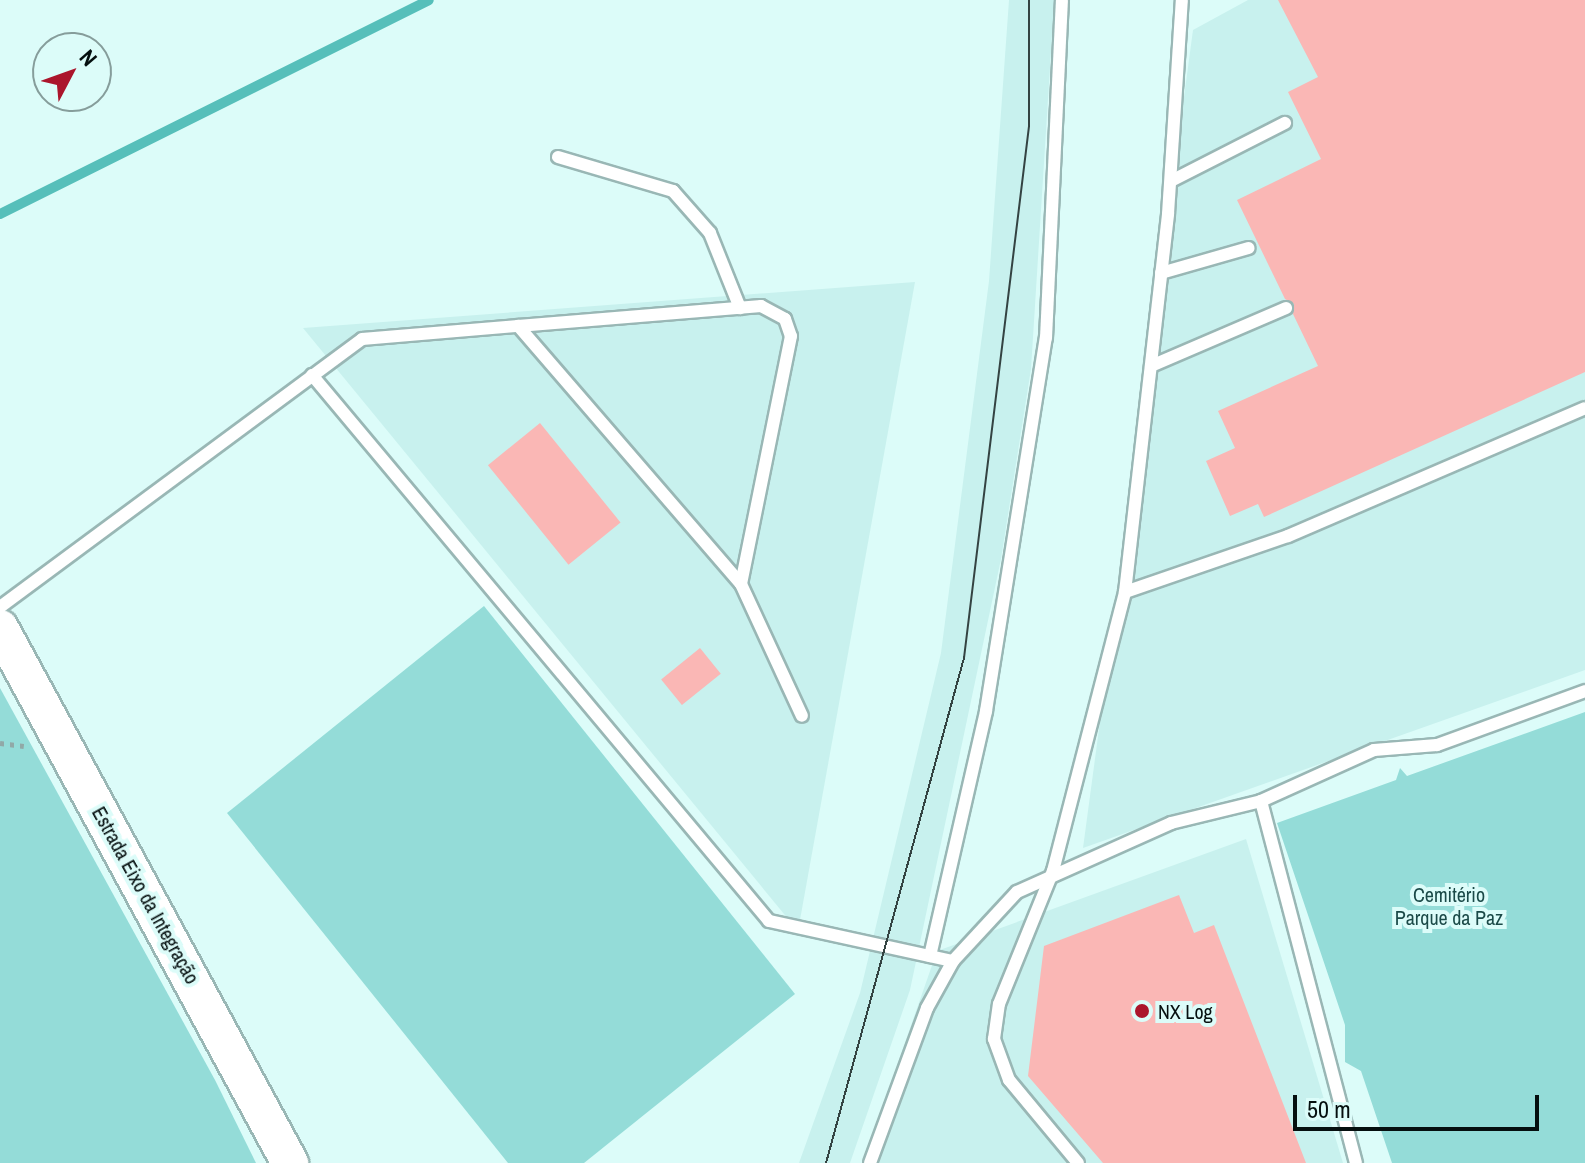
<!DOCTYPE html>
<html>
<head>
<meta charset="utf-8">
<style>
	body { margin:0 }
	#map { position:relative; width:1585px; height:1163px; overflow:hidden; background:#dcfcf9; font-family:"Archivo Narrow",sans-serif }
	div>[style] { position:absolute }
	.built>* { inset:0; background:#c8f1ee }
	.green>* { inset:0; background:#94dcd8 }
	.stream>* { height:10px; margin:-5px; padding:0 5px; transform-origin:5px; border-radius:5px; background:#56bfba }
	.building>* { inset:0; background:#fab7b5; transform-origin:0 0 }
	.path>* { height:5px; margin-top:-2.5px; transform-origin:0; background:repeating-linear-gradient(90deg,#91a9a7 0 4px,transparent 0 10px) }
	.roads { filter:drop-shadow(2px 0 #99b7b5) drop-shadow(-2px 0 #99b7b5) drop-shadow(0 2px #99b7b5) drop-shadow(0 -2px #99b7b5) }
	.lane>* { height:12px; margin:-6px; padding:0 6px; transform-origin:6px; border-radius:6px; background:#fff }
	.secondary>* { height:36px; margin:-18px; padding:0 18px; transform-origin:18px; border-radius:18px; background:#fff }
	.tram>* { height:2px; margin:-1px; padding:0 1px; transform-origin:1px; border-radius:1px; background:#344342 }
	.dots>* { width:22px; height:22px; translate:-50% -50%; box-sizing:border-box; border:4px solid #dcfcf9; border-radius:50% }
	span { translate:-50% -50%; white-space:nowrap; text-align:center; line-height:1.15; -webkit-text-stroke:8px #dcfcf9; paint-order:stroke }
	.park-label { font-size:20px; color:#1b4a48 }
	.street-label { font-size:20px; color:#050f0f }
	.poi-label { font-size:20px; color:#050f0f }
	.left { translate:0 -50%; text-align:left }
	.north { position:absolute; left:32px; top:32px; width:80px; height:80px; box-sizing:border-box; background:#dcfcf9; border:2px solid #869d9b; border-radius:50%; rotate:49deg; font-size:22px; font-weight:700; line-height:32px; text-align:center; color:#050f0f }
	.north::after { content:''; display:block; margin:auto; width:28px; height:36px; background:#ab152c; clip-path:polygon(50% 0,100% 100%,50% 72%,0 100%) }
	.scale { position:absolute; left:1293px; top:1095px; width:246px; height:36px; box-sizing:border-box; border:4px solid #050f0f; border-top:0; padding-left:10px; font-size:24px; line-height:28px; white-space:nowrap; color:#050f0f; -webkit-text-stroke:6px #dcfcf9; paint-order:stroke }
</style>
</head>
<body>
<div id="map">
	<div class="built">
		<div style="clip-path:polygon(1009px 0,1054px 0,1053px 20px,1031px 369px,1001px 559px,910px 990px,850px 1163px,799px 1163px,860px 993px,941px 653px,989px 281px)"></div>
		<div style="clip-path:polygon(1248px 0,1585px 0,1585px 670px,1083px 848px,1193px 30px)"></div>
		<div style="clip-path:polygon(915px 282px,798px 931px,303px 328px)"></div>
		<div style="clip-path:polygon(1246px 839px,1343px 1163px,863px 1163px,937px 951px)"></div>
	</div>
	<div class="green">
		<div style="clip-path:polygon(484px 606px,795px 994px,584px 1163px,508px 1163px,227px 813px)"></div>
		<div style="clip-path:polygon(0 688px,215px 1080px,256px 1163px,0 1163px)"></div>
		<div style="clip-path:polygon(1585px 712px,1585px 1163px,1392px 1163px,1361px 1071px,1345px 1062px,1345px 1025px,1277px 823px,1396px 780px,1400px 768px,1407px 776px)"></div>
	</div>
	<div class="stream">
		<div style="left:0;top:214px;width:479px;rotate:-26.5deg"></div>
	</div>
	<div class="building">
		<div style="clip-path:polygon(1278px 0,1585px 0,1585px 372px,1264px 517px,1258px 504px,1230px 516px,1206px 461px,1235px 448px,1218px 411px,1318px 366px,1293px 314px,1294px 304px,1285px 299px,1237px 200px,1321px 159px,1288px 92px,1318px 77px)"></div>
		<div style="left:540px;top:423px;width:128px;height:67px;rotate:51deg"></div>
		<div style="left:700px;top:648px;width:33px;height:50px;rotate:51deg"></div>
		<div style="clip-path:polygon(1179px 895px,1194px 933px,1214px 925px,1306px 1163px,1103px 1163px,1028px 1076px,1044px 946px)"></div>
	</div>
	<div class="path">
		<div style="left:0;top:743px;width:24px;rotate:7deg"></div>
	</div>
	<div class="roads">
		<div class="lane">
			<div style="left:558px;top:157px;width:120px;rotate:16.5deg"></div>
			<div style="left:673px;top:191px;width:56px;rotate:48.6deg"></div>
			<div style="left:710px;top:233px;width:81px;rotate:68.2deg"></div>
			<div style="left:1171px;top:181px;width:128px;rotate:-27deg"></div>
			<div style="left:1161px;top:273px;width:91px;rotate:-15.9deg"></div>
			<div style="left:1151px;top:366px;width:147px;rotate:-23.2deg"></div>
			<div style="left:312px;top:375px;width:712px;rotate:50.07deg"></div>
			<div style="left:769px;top:921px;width:188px;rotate:12.3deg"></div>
			<div style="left:741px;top:584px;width:145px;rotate:65.2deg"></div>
			<div style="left:1125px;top:592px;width:172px;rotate:-19deg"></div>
			<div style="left:1288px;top:536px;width:323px;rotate:-23.3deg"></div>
			<div style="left:0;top:607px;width:450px;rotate:-36.5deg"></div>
			<div style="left:362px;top:339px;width:157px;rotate:-4.8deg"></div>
			<div style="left:518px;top:326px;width:244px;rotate:-4.7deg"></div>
			<div style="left:761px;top:306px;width:27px;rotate:28deg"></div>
			<div style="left:785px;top:319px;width:18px;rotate:71deg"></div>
			<div style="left:791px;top:336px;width:253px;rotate:101.4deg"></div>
			<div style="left:741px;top:584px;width:341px;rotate:-130.8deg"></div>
			<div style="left:1261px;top:801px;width:374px;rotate:75.3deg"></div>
			<div style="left:930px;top:956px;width:251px;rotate:-77.1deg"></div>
			<div style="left:986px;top:711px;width:378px;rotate:-80.9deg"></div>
			<div style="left:1046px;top:338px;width:338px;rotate:-87.3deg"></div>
			<div style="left:870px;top:1163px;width:165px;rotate:-69.8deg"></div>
			<div style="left:927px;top:1008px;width:54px;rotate:-61deg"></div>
			<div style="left:953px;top:961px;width:94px;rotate:-47.2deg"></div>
			<div style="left:1017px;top:892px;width:169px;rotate:-24.1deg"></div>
			<div style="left:1171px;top:823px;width:93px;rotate:-13.7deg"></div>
			<div style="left:1261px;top:801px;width:124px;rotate:-24.3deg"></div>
			<div style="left:1374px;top:750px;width:63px;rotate:-4.5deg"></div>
			<div style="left:1437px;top:745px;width:158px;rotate:-20deg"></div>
			<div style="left:1078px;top:1163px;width:108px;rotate:-129.7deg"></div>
			<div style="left:1009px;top:1080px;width:44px;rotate:-110.1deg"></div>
			<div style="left:994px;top:1039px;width:35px;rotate:-82deg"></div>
			<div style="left:999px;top:1004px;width:144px;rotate:-67.9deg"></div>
			<div style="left:1053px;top:871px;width:288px;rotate:-75.5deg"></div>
			<div style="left:1125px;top:592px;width:380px;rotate:-83.5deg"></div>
			<div style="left:1168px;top:214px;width:214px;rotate:-86.3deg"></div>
		</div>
		<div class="secondary">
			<div style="left:0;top:628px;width:609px;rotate:61.54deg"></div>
		</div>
	</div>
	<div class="tram">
		<div style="left:826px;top:1163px;width:524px;rotate:-74.72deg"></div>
		<div style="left:964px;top:658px;width:536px;rotate:-83.03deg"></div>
		<div style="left:1029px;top:126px;width:126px;rotate:-90deg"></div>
	</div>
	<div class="dots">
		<div style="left:1142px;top:1011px;background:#ab152c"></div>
	</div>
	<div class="park-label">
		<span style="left:1449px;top:906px">Cemitério<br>Parque da Paz</span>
	</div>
	<div class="street-label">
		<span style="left:146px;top:895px;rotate:61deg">Estrada Eixo da Integração</span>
	</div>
	<div class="poi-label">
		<span class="left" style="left:1158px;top:1011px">NX Log</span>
	</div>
	<div class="north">N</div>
	<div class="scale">50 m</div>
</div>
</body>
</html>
